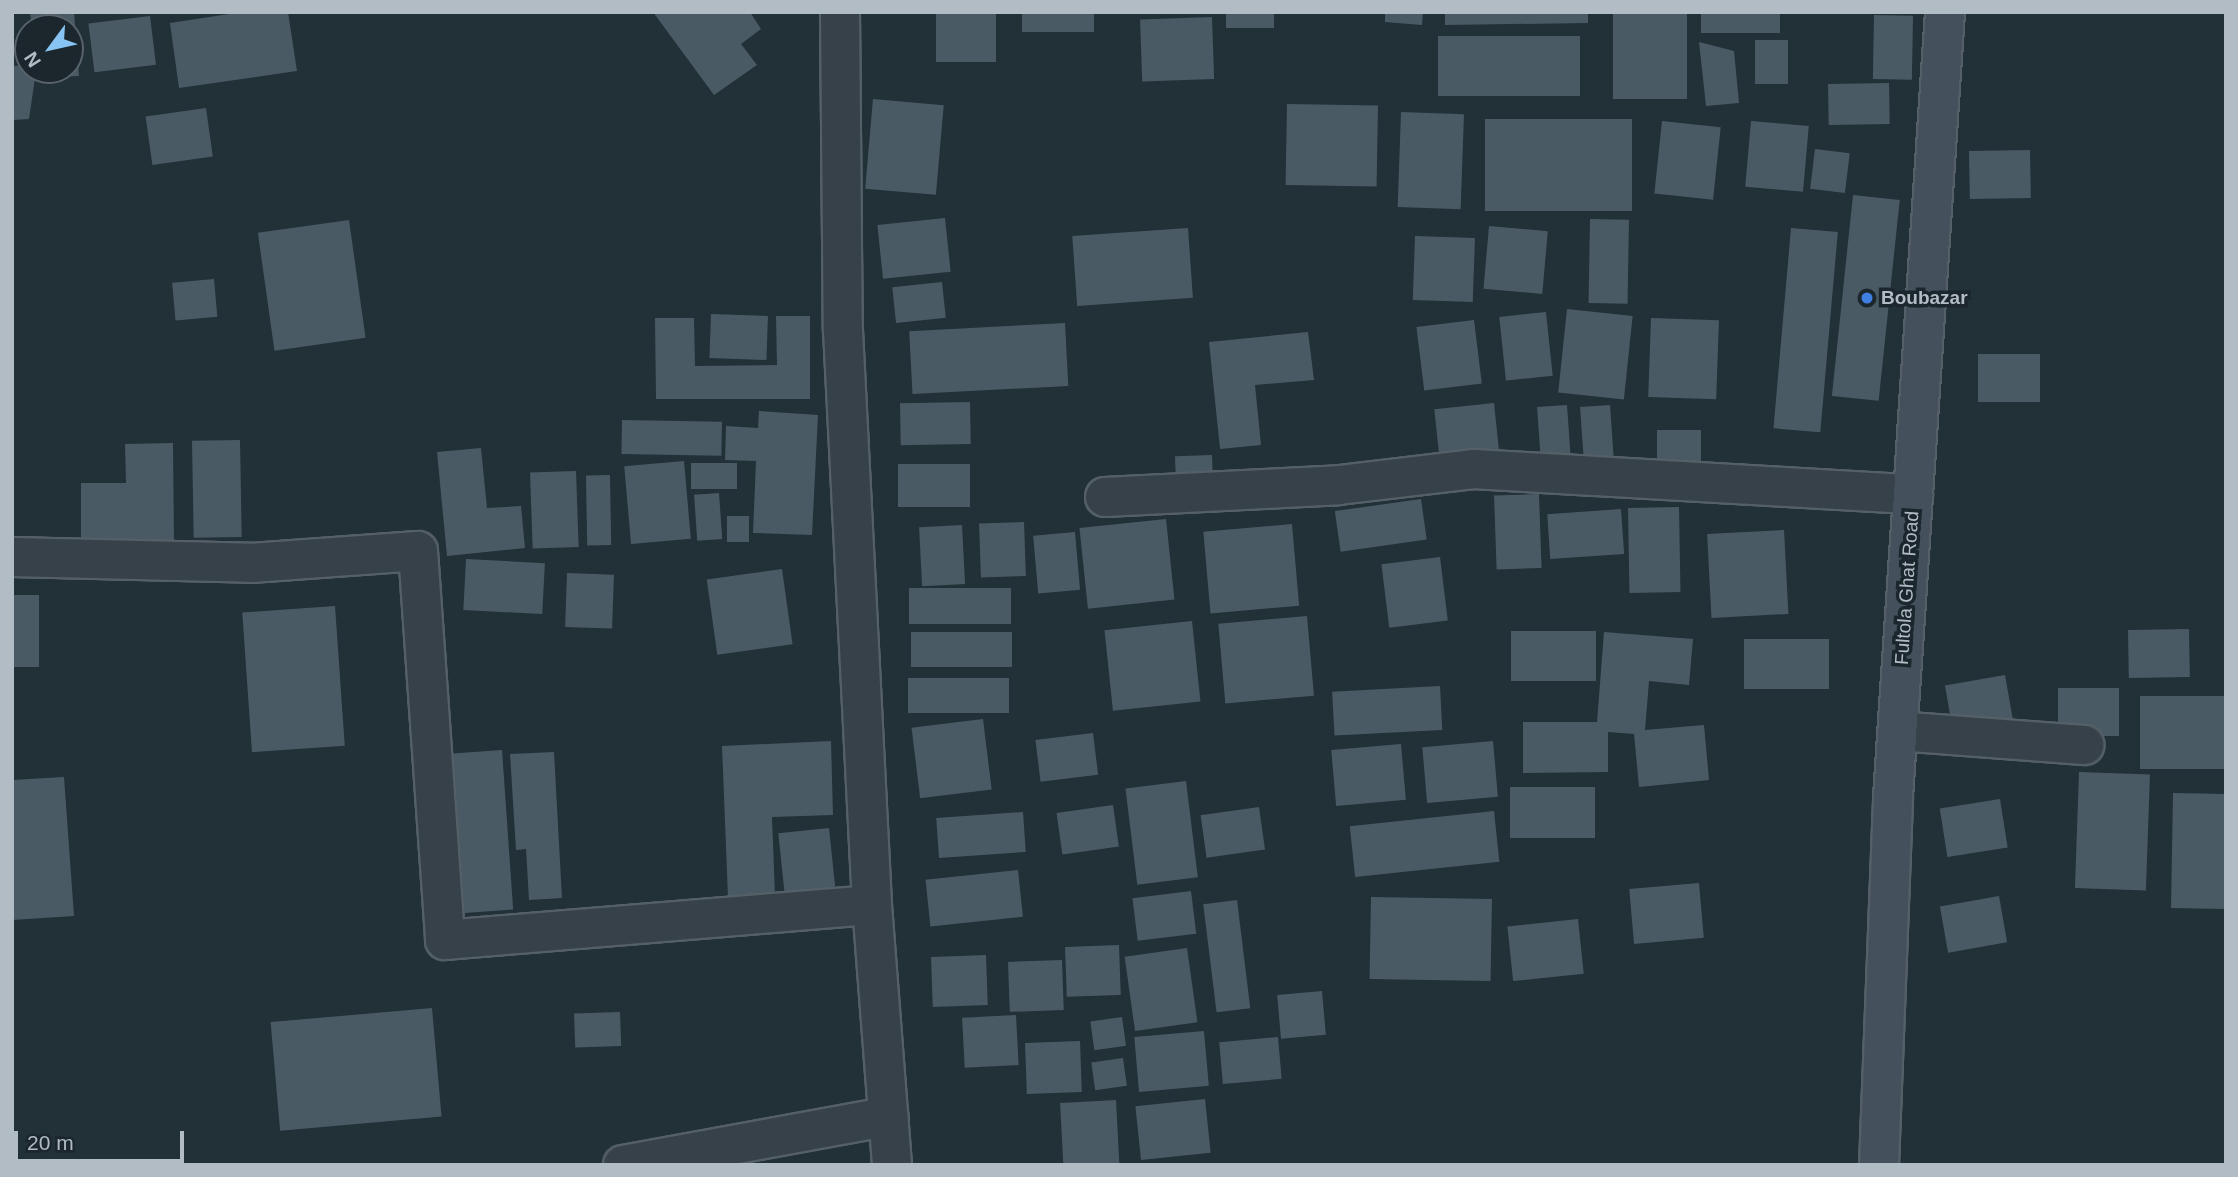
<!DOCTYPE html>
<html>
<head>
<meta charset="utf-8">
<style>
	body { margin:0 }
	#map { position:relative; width:2238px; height:1177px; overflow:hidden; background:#223038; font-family:Arial,sans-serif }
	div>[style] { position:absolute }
	.building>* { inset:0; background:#4a5a64; transform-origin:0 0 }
	.roads { filter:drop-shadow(2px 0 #545f67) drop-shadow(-2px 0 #545f67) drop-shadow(0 2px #545f67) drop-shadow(0 -2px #545f67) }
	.street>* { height:38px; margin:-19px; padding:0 19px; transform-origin:19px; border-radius:19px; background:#364149 }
	.secondary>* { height:38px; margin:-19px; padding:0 19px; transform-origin:19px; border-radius:19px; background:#44515c }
	.dots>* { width:19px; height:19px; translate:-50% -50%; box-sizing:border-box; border:4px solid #1b262d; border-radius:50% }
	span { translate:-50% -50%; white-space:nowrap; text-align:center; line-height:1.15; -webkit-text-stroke:7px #1b262d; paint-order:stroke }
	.poi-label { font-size:19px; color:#b1bcc5; font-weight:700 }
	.left { translate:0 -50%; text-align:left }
	.street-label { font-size:19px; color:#b1bcc5 }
	.frame { position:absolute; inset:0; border:14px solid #b1bcc5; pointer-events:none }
	.north { position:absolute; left:14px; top:14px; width:70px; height:70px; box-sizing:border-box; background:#1b262d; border:2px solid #57626a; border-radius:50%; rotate:237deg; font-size:19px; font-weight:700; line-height:28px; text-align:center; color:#b1bcc5 }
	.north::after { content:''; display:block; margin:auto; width:24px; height:32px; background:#87c4f3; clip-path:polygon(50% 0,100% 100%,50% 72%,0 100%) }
	.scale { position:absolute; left:14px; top:1131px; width:170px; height:32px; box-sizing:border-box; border:4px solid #b1bcc5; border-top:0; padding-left:9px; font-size:21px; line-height:24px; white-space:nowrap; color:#b1bcc5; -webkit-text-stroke:5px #1b262d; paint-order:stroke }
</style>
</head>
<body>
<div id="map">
	<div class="building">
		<div style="clip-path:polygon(30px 12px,74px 12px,79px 76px,35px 78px,29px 119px,12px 120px,12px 66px,27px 65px,35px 78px,35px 70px,70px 70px,70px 28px,32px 28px)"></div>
		<div style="clip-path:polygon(242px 12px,288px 12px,297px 71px,179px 88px,170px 23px)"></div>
		<div style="clip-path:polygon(653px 12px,750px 12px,761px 29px,741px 44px,757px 65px,714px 95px)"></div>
		<div style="left:936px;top:12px;width:60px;height:50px"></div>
		<div style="left:1022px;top:12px;width:72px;height:20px"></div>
		<div style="left:1226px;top:12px;width:48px;height:16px"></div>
		<div style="clip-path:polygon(1385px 12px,1423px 12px,1422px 25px,1385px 22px)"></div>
		<div style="clip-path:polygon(1445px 12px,1588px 12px,1588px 23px,1445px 25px)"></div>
		<div style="left:1613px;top:12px;width:74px;height:87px"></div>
		<div style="left:1701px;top:12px;width:79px;height:21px"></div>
		<div style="left:1874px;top:15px;width:39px;height:64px;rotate:1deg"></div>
		<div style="left:150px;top:16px;width:49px;height:62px;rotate:83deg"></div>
		<div style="left:1212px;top:17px;width:62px;height:72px;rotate:88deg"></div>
		<div style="left:1438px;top:36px;width:142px;height:60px"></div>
		<div style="left:1755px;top:40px;width:33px;height:44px"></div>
		<div style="clip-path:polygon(1699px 42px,1734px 51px,1739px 103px,1706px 106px)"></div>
		<div style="left:1889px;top:83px;width:41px;height:61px;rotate:89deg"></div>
		<div style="left:873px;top:99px;width:71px;height:90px;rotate:5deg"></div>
		<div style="left:1287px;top:104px;width:91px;height:81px;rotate:1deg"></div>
		<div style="left:206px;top:108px;width:49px;height:61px;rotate:82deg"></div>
		<div style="left:1401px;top:112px;width:63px;height:95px;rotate:2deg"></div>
		<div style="left:1485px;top:119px;width:147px;height:92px"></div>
		<div style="left:1662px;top:121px;width:59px;height:73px;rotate:6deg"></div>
		<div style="left:1751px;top:121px;width:58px;height:66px;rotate:5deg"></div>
		<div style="left:1815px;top:149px;width:35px;height:40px;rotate:7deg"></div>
		<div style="left:2030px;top:150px;width:48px;height:61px;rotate:89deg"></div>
		<div style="left:1853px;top:195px;width:47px;height:202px;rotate:6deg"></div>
		<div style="left:945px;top:218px;width:54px;height:68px;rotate:84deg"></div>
		<div style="left:1590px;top:219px;width:39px;height:84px;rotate:1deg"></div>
		<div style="left:349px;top:220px;width:119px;height:92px;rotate:82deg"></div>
		<div style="left:1489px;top:226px;width:59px;height:63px;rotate:5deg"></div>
		<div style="left:1188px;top:228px;width:70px;height:116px;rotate:86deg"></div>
		<div style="left:1791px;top:228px;width:47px;height:201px;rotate:5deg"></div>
		<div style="left:1415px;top:236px;width:60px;height:64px;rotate:2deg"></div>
		<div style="left:214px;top:279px;width:38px;height:42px;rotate:85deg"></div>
		<div style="left:942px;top:282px;width:36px;height:50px;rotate:84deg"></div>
		<div style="left:1567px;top:309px;width:66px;height:84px;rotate:6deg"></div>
		<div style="left:1546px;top:312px;width:64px;height:47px;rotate:84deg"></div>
		<div style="left:711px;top:314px;width:57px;height:44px;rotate:2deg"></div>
		<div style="clip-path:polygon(776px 316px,810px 316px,810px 399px,656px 399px,655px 318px,694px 318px,695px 366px,777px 365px)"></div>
		<div style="left:1651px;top:318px;width:68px;height:79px;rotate:2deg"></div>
		<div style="left:1474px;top:320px;width:64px;height:58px;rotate:83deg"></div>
		<div style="left:1065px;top:323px;width:63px;height:156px;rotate:87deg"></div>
		<div style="clip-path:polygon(1308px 332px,1314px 380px,1255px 385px,1261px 445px,1220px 449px,1209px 342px)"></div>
		<div style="left:2040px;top:354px;width:48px;height:62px;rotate:90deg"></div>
		<div style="left:970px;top:402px;width:42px;height:70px;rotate:89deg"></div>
		<div style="left:1494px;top:403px;width:64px;height:60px;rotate:84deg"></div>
		<div style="left:1567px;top:405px;width:65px;height:30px;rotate:86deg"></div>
		<div style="left:1610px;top:405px;width:65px;height:30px;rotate:86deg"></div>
		<div style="clip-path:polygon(759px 411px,818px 415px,812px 535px,753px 533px,756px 461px,725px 460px,726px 426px,758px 428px)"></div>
		<div style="left:622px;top:420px;width:100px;height:34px;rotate:1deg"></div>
		<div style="left:1657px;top:430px;width:44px;height:42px"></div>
		<div style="left:240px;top:440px;width:97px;height:48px;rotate:89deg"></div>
		<div style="clip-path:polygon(173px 443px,174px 541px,81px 543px,81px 483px,126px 483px,125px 444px)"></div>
		<div style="clip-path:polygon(481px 448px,487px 508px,521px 506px,525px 548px,447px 556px,437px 452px)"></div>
		<div style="left:1212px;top:455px;width:34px;height:37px;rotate:88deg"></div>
		<div style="left:684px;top:461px;width:78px;height:60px;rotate:85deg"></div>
		<div style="left:691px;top:463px;width:46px;height:26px"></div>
		<div style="left:970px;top:464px;width:43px;height:72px;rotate:90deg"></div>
		<div style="left:576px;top:471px;width:76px;height:46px;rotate:88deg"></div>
		<div style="left:610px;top:475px;width:70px;height:24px;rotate:89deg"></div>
		<div style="left:719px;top:493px;width:46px;height:25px;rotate:86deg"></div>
		<div style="left:1539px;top:494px;width:74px;height:45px;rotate:88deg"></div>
		<div style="left:1421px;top:499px;width:41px;height:87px;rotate:82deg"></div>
		<div style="left:1679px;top:507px;width:85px;height:51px;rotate:89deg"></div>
		<div style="left:1621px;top:509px;width:45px;height:74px;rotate:86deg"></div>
		<div style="left:727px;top:516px;width:22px;height:26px"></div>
		<div style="left:1166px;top:519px;width:81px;height:87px;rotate:84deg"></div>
		<div style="left:1024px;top:522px;width:54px;height:45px;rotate:88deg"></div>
		<div style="left:1292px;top:524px;width:82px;height:89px;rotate:85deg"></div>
		<div style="left:962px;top:525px;width:59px;height:43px;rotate:87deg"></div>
		<div style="left:1784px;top:530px;width:84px;height:77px;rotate:87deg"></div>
		<div style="left:1075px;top:532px;width:58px;height:42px;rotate:85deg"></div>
		<div style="left:1440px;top:557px;width:64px;height:59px;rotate:83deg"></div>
		<div style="left:466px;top:559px;width:79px;height:51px;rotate:3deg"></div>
		<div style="left:782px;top:569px;width:76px;height:76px;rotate:82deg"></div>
		<div style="left:567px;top:573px;width:47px;height:54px;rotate:2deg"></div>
		<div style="left:909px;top:588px;width:102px;height:36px"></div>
		<div style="left:12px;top:595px;width:27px;height:72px"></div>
		<div style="left:335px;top:606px;width:140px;height:93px;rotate:86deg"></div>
		<div style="left:1307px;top:616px;width:80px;height:89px;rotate:85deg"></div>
		<div style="left:1192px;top:621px;width:81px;height:88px;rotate:84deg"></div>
		<div style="left:2189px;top:629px;width:48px;height:61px;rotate:89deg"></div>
		<div style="left:1596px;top:631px;width:50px;height:85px;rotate:90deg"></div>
		<div style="left:911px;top:632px;width:101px;height:35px"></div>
		<div style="clip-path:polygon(1604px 632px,1693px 639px,1689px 685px,1649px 681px,1645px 730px,1704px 725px,1709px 780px,1639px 787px,1634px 734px,1608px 732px,1608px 772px,1523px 773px,1523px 722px,1597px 722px)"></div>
		<div style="left:1744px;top:639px;width:85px;height:50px"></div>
		<div style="left:2005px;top:675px;width:47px;height:61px;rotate:80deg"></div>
		<div style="left:908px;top:678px;width:101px;height:35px"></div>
		<div style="left:1440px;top:686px;width:44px;height:108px;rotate:87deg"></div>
		<div style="left:2119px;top:688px;width:48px;height:61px;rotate:90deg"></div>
		<div style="left:2226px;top:696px;width:73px;height:86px;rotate:90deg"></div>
		<div style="left:983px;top:719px;width:71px;height:72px;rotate:83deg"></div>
		<div style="left:1093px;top:733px;width:42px;height:58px;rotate:83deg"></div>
		<div style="clip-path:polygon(831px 741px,833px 815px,772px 817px,775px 896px,728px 897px,722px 746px)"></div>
		<div style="left:1493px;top:741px;width:56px;height:71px;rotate:85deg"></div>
		<div style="left:1401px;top:744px;width:56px;height:70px;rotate:85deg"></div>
		<div style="left:502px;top:750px;width:160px;height:49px;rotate:86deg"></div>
		<div style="clip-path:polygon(554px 752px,562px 898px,529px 900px,526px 849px,516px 850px,510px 754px)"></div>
		<div style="left:2079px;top:772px;width:71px;height:116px;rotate:2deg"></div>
		<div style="clip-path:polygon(64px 777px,74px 916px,12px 920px,12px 780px)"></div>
		<div style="left:1186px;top:781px;width:97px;height:61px;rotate:83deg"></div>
		<div style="left:1595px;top:787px;width:51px;height:85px;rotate:90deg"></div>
		<div style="left:2173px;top:793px;width:53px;height:115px;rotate:1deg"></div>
		<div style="left:2000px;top:799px;width:49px;height:61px;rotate:81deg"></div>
		<div style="left:1113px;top:805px;width:42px;height:57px;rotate:82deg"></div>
		<div style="left:1259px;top:807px;width:43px;height:59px;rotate:82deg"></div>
		<div style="left:1494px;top:811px;width:51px;height:145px;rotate:84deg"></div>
		<div style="left:1023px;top:812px;width:40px;height:87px;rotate:86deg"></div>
		<div style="left:829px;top:828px;width:59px;height:51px;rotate:84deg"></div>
		<div style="left:1018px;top:870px;width:47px;height:93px;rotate:84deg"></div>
		<div style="left:1699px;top:883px;width:55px;height:70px;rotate:85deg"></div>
		<div style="left:1191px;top:891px;width:43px;height:59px;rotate:83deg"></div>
		<div style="left:1999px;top:896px;width:47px;height:60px;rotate:80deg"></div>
		<div style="left:1371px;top:897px;width:121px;height:82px;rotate:1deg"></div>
		<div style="left:1237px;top:900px;width:109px;height:34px;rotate:83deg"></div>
		<div style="left:1578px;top:919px;width:55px;height:71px;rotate:84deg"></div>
		<div style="left:1119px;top:945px;width:50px;height:54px;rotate:88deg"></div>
		<div style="left:1187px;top:948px;width:75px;height:63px;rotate:82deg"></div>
		<div style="left:986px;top:955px;width:50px;height:55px;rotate:88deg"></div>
		<div style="left:1062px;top:960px;width:50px;height:54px;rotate:88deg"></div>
		<div style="left:1322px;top:991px;width:44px;height:45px;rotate:85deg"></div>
		<div style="left:432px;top:1008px;width:109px;height:162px;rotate:85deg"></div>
		<div style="left:620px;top:1012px;width:34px;height:46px;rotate:88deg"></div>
		<div style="left:1016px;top:1015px;width:50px;height:54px;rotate:87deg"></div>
		<div style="left:1122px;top:1017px;width:29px;height:32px;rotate:82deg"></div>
		<div style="left:1204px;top:1031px;width:55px;height:70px;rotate:85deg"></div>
		<div style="left:1278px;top:1037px;width:42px;height:59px;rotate:85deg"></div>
		<div style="left:1080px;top:1041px;width:51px;height:55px;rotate:88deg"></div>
		<div style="left:1123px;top:1058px;width:28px;height:32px;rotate:82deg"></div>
		<div style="left:1205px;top:1099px;width:54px;height:70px;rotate:84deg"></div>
		<div style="left:1116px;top:1100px;width:65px;height:56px;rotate:87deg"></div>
	</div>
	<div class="roads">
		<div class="street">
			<div style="left:840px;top:12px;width:318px;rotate:89.5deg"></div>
			<div style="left:843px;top:330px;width:576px;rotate:87.11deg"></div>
			<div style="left:872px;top:905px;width:261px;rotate:85.6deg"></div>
			<div style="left:1105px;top:497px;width:234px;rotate:-2.9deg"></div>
			<div style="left:1339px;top:485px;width:135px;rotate:-6.8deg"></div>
			<div style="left:1473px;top:469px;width:441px;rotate:3.3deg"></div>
			<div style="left:12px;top:557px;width:239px;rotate:1.4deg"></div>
			<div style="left:251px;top:563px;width:167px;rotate:-4.1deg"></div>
			<div style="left:418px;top:551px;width:390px;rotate:86deg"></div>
			<div style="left:445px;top:940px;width:428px;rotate:-4.7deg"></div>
			<div style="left:1898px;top:731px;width:187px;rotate:4.3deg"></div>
			<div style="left:623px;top:1165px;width:270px;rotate:-10.4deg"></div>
		</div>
		<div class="secondary">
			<div style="left:1879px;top:1165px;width:368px;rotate:-87.8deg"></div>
			<div style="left:1893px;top:797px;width:787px;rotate:-86.21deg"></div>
		</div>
	</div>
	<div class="dots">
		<div style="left:1867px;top:298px;background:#3f7fe0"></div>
	</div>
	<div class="poi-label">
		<span class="left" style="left:1881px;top:298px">Boubazar</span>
	</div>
	<div class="street-label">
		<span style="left:1907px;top:588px;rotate:-86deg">Fultola Ghat Road</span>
	</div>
	<div class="frame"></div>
	<div class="north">N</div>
	<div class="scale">20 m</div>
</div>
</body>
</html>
